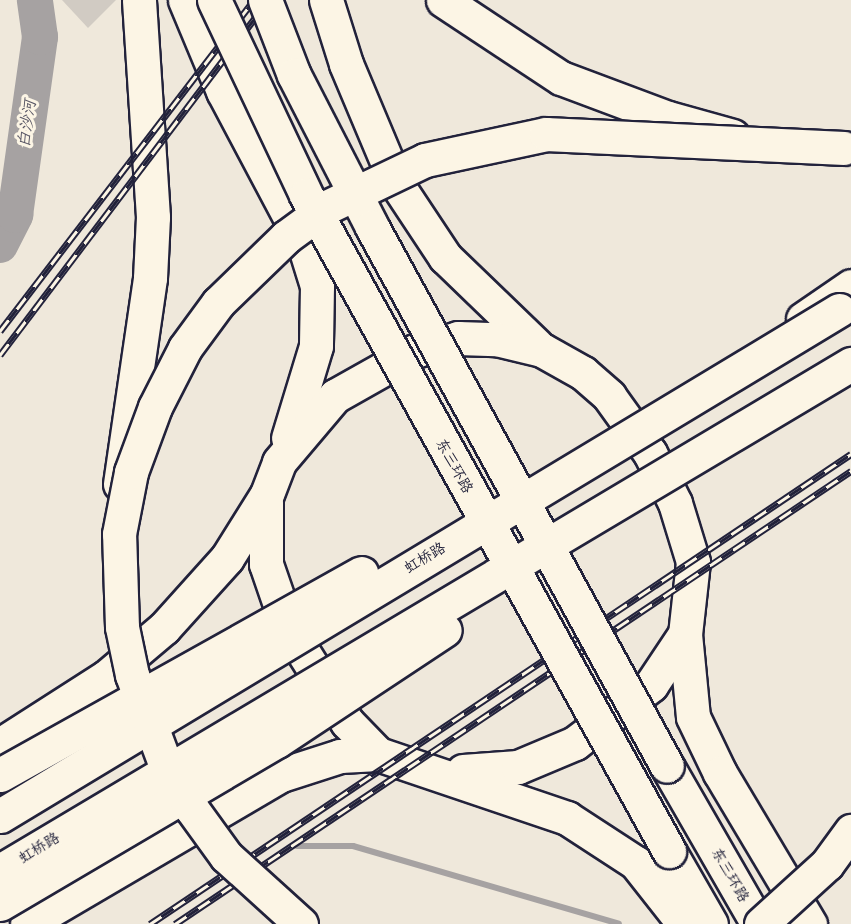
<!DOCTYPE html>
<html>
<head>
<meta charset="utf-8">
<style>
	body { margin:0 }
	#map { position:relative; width:851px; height:924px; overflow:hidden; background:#efe8db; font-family:"Balsamiq Sans","LXGW WenKai TC",sans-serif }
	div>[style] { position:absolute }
	.green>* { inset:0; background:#d1cbc3 }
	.stream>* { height:6px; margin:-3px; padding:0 3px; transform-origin:3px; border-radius:3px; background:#a6a2a2 }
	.river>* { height:36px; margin:-18px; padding:0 18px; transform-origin:18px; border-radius:18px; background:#a6a2a2 }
	.roads { filter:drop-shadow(2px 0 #22223b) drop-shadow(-2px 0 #22223b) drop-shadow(0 2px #22223b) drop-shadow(0 -2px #22223b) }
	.major>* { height:33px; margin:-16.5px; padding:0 16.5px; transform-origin:16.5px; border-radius:16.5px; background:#fcf5e5 }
	.highway>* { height:33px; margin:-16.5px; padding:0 16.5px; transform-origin:16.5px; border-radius:16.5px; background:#fcf5e5 }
	.rail>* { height:7px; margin-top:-3.5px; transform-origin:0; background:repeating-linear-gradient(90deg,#fcf5e5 0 14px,#22223b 0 28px); box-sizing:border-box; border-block:2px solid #22223b }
	.bridges { filter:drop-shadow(2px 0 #22223b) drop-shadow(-2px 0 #22223b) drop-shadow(0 2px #22223b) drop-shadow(0 -2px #22223b) }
	.highway-bridge>* { height:33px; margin:-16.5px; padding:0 16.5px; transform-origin:16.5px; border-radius:16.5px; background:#fcf5e5 }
	span { translate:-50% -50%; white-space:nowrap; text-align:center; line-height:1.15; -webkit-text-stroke:6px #fcf5e5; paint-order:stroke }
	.street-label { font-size:15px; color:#22223b }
	.water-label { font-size:16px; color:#575564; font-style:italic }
</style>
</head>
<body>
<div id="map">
	<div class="green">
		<div style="clip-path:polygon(62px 0,116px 0,88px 28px)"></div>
	</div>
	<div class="stream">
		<div style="left:297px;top:846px;width:56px"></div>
		<div style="left:353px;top:846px;width:277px;rotate:16.3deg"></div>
	</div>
	<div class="river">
		<div style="left:0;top:245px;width:34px;rotate:-63deg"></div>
		<div style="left:15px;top:215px;width:180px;rotate:-82deg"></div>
		<div style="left:40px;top:37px;width:37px;rotate:-98deg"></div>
	</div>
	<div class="roads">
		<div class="major">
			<div style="left:185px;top:0;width:99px;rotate:67.3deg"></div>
			<div style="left:223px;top:91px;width:173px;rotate:62.1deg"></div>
			<div style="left:304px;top:244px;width:44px;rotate:72.8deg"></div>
			<div style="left:317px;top:286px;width:60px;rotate:91deg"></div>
			<div style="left:316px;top:346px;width:96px;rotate:106.9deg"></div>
			<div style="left:326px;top:0;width:67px;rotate:72.6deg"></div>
			<div style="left:346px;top:64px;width:129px;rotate:67.2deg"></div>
			<div style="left:396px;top:183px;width:89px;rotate:56.5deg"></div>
			<div style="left:445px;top:257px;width:127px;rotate:44deg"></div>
			<div style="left:266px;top:502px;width:62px;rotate:90deg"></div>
			<div style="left:266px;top:564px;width:68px;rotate:71deg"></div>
			<div style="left:288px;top:628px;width:111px;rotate:57.9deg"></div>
			<div style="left:347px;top:722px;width:45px;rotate:45.9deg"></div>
			<div style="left:0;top:745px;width:126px;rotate:-32.7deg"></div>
			<div style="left:106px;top:677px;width:76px;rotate:-40.2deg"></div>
			<div style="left:164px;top:628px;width:94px;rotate:-48deg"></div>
			<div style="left:227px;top:558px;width:75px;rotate:-58deg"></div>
			<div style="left:267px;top:494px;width:34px;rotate:-69deg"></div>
			<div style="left:279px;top:462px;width:87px;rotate:-49.7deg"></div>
			<div style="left:335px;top:396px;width:92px;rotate:-29.4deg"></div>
			<div style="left:415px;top:351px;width:45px;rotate:-16.8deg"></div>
			<div style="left:458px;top:338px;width:38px;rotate:2deg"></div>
			<div style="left:496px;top:339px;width:47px;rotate:13.4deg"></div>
			<div style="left:542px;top:350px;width:47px;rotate:29.3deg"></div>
			<div style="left:583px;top:373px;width:35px;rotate:41deg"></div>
			<div style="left:609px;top:396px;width:70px;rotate:54.3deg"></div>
			<div style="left:650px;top:453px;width:56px;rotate:63.4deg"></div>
			<div style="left:675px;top:503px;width:62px;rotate:73deg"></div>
			<div style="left:693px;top:562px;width:72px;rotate:96.3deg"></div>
			<div style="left:685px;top:634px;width:83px;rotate:84.5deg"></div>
			<div style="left:693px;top:717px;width:62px;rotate:64.3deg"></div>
			<div style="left:720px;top:773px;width:176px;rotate:59.2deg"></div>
			<div style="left:463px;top:771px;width:55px;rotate:-4.2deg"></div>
			<div style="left:518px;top:767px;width:62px;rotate:-22.8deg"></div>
			<div style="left:575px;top:743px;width:96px;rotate:-37.3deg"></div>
			<div style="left:651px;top:685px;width:61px;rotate:-56.3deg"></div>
			<div style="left:27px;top:924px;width:294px;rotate:-30.4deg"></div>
			<div style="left:281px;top:775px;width:62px;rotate:-17.9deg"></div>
			<div style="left:340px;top:756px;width:38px;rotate:-3deg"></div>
			<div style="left:378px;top:754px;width:200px;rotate:18.7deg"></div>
			<div style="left:567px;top:818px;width:82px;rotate:33.1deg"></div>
			<div style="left:636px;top:863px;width:78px;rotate:51.8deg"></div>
		</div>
		<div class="highway">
			<div style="left:443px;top:0;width:141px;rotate:33.5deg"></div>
			<div style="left:561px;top:78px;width:114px;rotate:20.5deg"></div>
			<div style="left:668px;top:118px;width:67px;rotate:15.5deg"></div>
			<div style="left:803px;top:319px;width:58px;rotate:-34.5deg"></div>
			<div style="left:120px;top:484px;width:208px;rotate:-81.7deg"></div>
			<div style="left:150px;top:278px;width:61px;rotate:-87.2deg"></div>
			<div style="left:153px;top:217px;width:217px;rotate:-93.7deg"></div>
			<div style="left:667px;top:766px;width:182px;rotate:60.1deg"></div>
			<div style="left:669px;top:851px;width:84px;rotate:60.1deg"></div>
		</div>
	</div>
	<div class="rail">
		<div style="left:0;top:331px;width:417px;rotate:-52.5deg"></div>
		<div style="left:0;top:355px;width:445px;rotate:-52.9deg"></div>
		<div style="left:150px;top:924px;width:844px;rotate:-33.84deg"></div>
		<div style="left:175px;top:924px;width:814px;rotate:-33.83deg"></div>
	</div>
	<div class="bridges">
		<div class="highway-bridge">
			<div style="left:214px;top:0;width:216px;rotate:64.7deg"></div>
			<div style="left:306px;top:195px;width:750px;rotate:61.04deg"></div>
			<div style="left:265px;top:0;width:80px;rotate:68.9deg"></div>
			<div style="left:294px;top:75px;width:171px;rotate:62.8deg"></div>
			<div style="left:372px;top:227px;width:614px;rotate:61.31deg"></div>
			<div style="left:0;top:775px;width:414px;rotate:-29.2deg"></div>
			<div style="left:0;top:816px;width:980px;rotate:-31.09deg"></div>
			<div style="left:0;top:871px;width:991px;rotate:-30.79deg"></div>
			<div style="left:0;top:904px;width:321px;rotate:-30.5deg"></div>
			<div style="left:277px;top:741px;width:201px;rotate:-33.5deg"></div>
			<div style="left:301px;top:924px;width:101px;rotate:-137.8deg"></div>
			<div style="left:226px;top:856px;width:58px;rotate:-125.9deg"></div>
			<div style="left:192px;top:809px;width:47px;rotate:-122deg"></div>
			<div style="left:167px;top:769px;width:100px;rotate:-110.4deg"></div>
			<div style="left:132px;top:675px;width:49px;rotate:-101.8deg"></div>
			<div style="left:122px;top:627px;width:93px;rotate:-91.8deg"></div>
			<div style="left:119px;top:534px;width:63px;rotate:-79deg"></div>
			<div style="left:131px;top:472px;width:69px;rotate:-69.7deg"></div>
			<div style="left:155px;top:407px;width:66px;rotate:-63deg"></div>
			<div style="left:185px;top:348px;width:56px;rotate:-53.7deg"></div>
			<div style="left:218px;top:303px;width:95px;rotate:-44.1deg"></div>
			<div style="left:286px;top:237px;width:51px;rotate:-36.2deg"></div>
			<div style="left:327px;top:207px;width:109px;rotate:-25.6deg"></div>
			<div style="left:425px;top:160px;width:124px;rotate:-12.1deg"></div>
			<div style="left:546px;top:134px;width:298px;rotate:2.7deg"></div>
			<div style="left:761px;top:924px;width:89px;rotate:-42.3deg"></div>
			<div style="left:827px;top:864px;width:41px;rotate:-54deg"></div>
		</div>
	</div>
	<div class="street-label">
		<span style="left:454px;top:466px;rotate:61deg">东三环路</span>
		<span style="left:425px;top:558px;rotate:-31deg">虹桥路</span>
		<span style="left:39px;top:848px;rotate:-31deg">虹桥路</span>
		<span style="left:730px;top:875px;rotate:60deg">东三环路</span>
	</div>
	<div class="water-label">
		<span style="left:28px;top:124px;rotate:-82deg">白沙河</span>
	</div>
</div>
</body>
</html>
